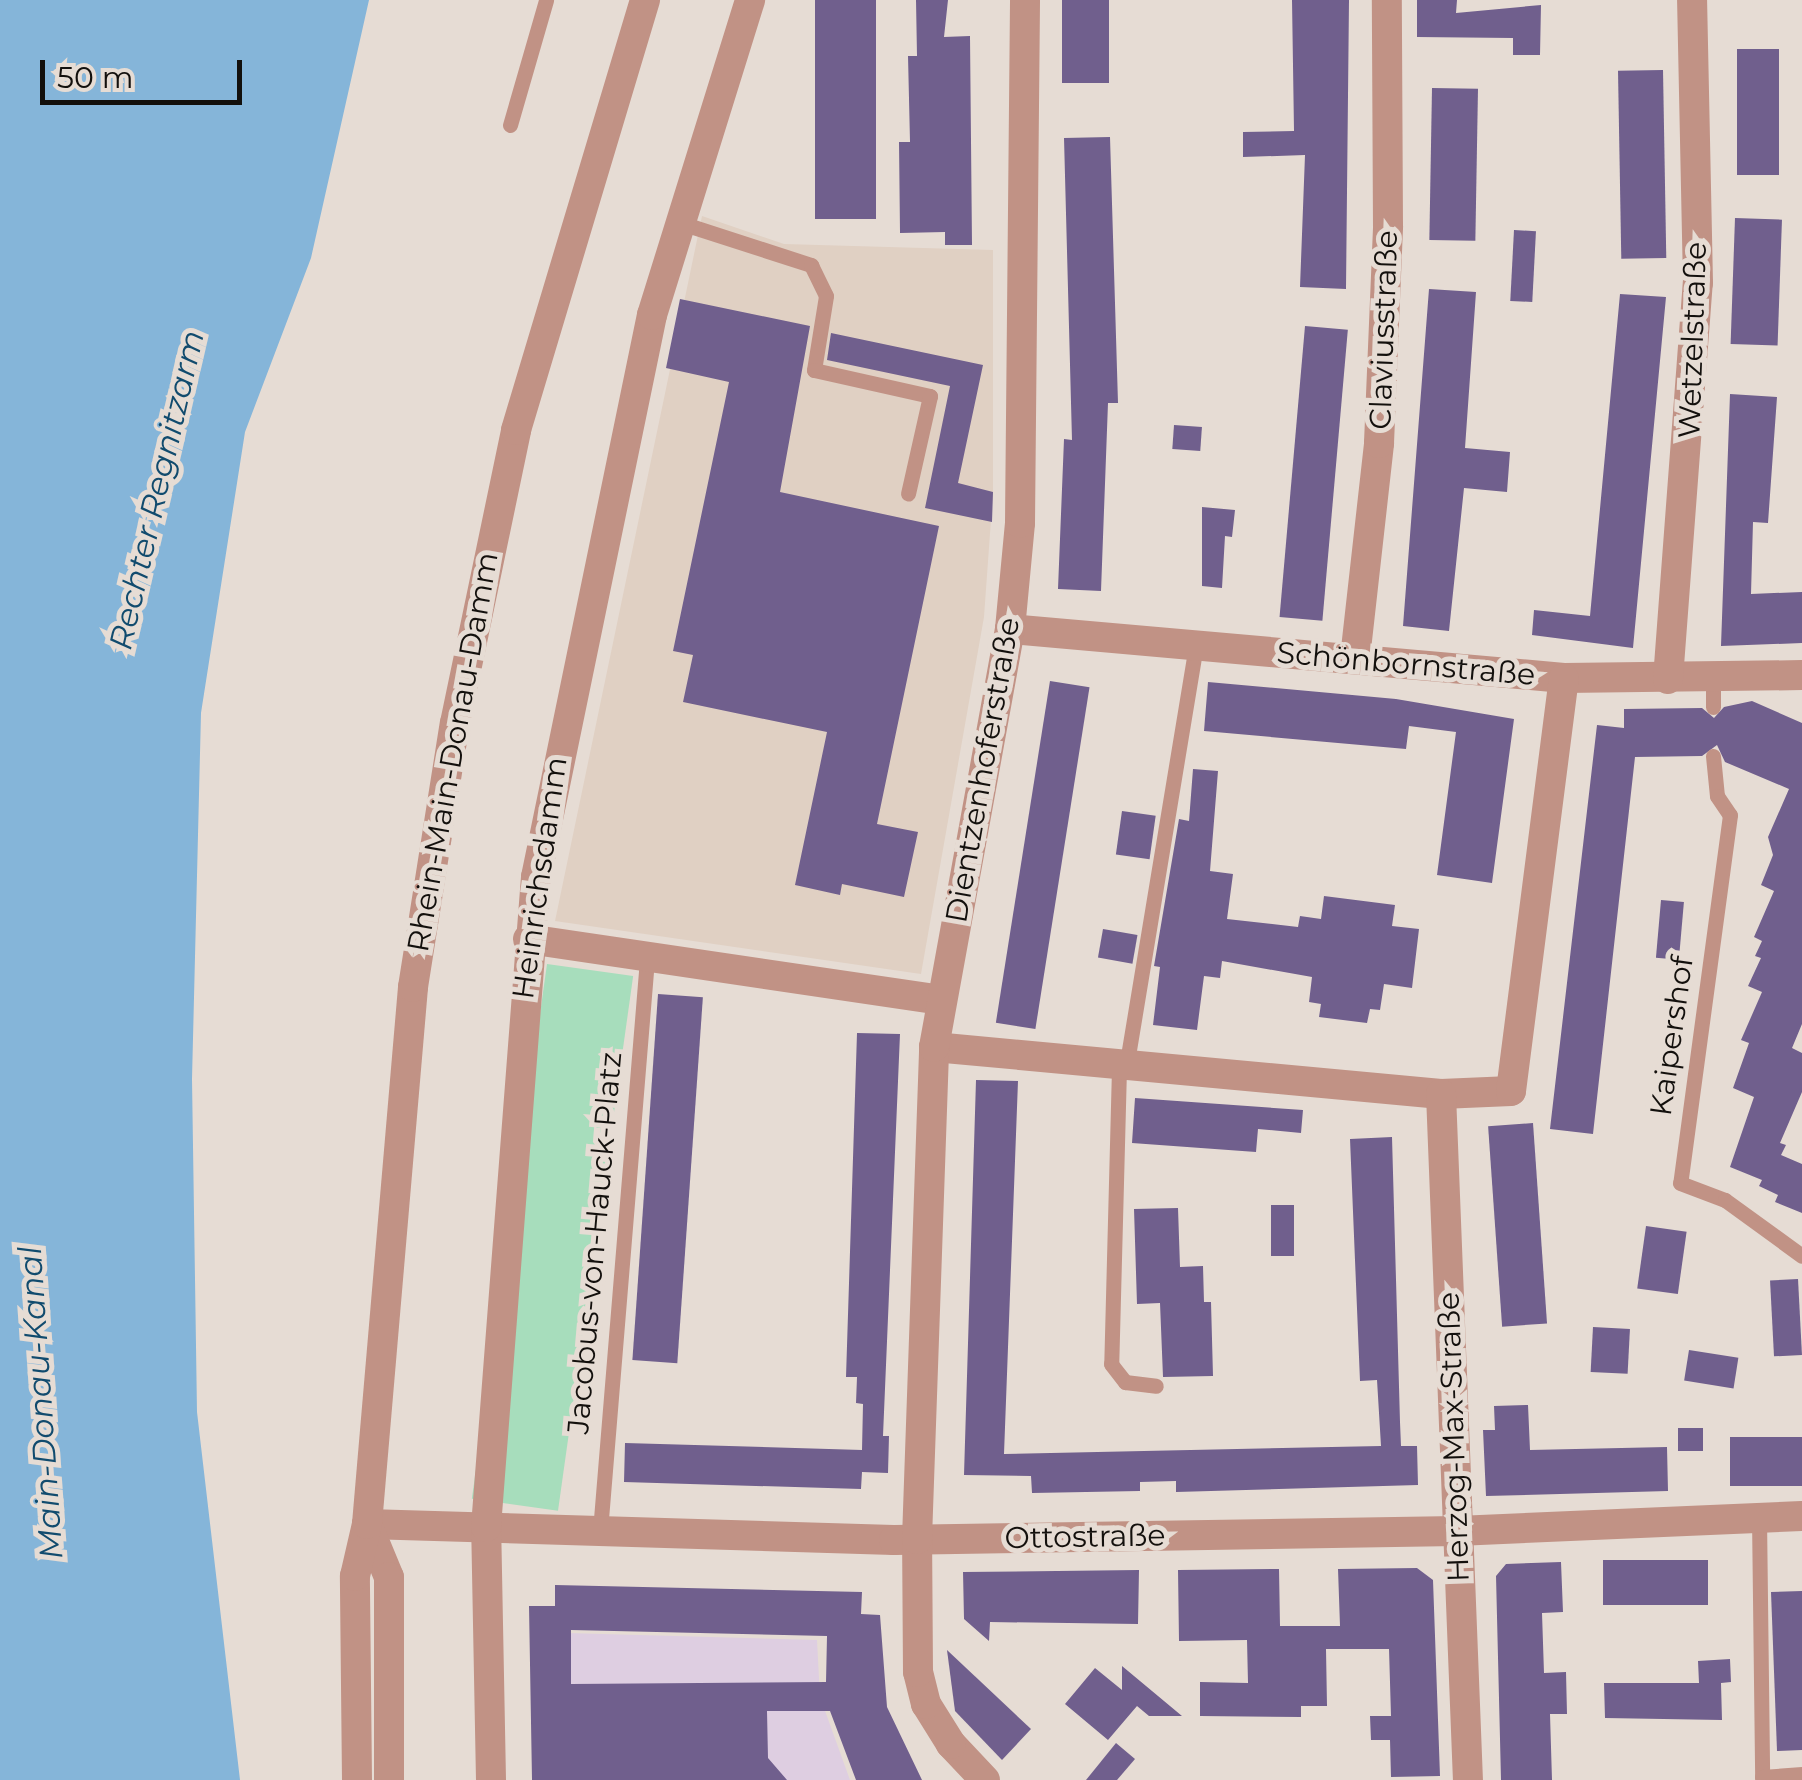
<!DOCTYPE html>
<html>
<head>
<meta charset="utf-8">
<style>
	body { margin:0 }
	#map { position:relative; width:1802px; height:1780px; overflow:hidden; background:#e6dcd4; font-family:Montserrat,sans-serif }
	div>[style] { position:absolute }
	.built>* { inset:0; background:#e0d0c3 }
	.industrial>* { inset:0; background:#decee1 }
	.green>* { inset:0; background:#a7ddbc; transform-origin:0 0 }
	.water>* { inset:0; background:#85b5d9 }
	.building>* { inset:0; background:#705f8d; transform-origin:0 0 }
	.service>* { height:15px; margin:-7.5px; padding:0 7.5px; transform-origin:7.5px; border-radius:7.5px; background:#c19285 }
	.minor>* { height:30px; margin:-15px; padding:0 15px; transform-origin:15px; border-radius:15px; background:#c19285 }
	.tertiary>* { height:30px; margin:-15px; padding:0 15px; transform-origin:15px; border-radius:15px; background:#c19285 }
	span { translate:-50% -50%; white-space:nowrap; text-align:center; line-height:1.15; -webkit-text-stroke:10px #e6dcd4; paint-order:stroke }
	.street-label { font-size:30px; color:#13100d }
	.water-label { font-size:32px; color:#114b6e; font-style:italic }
	.scale { position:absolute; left:40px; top:60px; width:202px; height:45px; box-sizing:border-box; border:5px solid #13100d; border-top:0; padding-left:12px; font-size:30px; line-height:35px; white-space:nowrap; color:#13100d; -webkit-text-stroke:8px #e6dcd4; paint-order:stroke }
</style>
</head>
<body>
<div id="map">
	<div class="built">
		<div style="clip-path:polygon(702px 216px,784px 244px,993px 250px,993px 492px,984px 617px,921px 974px,555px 921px)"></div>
	</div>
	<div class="industrial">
		<div style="clip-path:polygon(567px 1633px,817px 1640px,820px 1697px,850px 1780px,577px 1780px)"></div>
	</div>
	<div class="green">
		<div style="left:547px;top:964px;width:87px;height:540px;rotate:8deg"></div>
	</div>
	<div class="water">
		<div style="clip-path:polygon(0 0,369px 0,311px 258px,245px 432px,201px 713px,192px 1079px,197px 1412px,240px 1780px,0 1780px)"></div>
	</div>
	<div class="building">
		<div style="left:815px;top:0;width:61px;height:219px"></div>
		<div style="clip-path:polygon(916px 0,948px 0,944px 37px,970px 36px,972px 245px,945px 245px,945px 232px,900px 233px,899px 142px,910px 142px,908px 56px,917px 56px)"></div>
		<div style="left:1062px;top:0;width:47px;height:83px"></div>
		<div style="clip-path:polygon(1292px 0,1349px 0,1346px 289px,1300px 287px,1305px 155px,1243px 157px,1243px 132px,1294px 131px)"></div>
		<div style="clip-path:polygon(1417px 0,1457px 0,1456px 13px,1541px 5px,1540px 55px,1513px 55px,1513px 38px,1417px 37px)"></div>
		<div style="left:1737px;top:49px;width:42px;height:126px"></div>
		<div style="left:1663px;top:70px;width:188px;height:45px;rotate:89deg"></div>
		<div style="left:1432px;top:88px;width:46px;height:152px;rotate:1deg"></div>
		<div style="clip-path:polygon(1110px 137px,1118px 403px,1108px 403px,1101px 591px,1058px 589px,1064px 439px,1072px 440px,1064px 138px)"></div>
		<div style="left:1735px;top:218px;width:47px;height:126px;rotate:2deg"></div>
		<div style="left:1514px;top:230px;width:22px;height:71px;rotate:3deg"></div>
		<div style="clip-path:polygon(1429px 289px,1476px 292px,1465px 448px,1510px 452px,1507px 492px,1464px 488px,1449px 631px,1403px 626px)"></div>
		<div style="clip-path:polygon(1620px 294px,1666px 297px,1633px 648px,1532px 635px,1534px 610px,1590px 616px)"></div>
		<div style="clip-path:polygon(680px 299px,810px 326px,780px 492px,939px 526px,877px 824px,918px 832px,904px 897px,842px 884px,840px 895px,795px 885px,827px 732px,683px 702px,693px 655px,673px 651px,729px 382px,666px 368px)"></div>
		<div style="left:1305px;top:326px;width:43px;height:292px;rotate:5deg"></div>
		<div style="clip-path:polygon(831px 333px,983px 365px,958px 483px,993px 492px,992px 522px,925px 508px,950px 386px,827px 360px)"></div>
		<div style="clip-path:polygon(1730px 394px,1777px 397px,1768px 523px,1753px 522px,1751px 594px,1802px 592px,1802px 643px,1721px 646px)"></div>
		<div style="left:1174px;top:425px;width:28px;height:24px;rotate:4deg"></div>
		<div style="clip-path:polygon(1202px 507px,1235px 510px,1232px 537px,1225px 536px,1222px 588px,1202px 586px)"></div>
		<div style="left:1050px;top:681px;width:40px;height:346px;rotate:9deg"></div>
		<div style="clip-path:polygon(1208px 682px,1396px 699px,1514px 719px,1492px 883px,1437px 875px,1456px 732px,1409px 726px,1406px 749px,1204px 731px)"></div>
		<div style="clip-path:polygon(1752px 701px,1802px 723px,1802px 1024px,1792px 1048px,1802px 1053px,1802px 1092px,1780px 1143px,1786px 1145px,1781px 1155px,1802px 1164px,1802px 1213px,1775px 1202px,1778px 1195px,1759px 1186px,1762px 1180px,1730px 1167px,1754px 1097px,1733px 1088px,1749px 1043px,1741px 1040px,1762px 992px,1748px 986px,1761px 958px,1755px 956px,1762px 941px,1754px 937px,1774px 891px,1761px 885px,1773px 855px,1768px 837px,1789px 789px,1725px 762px,1717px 745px,1702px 756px,1635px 757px,1593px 1134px,1550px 1129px,1597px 725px,1624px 728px,1624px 709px,1702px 708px,1714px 718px,1724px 707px)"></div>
		<div style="clip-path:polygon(1193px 769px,1218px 771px,1210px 871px,1233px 874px,1227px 919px,1298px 927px,1300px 916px,1321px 919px,1324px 896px,1395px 905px,1392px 926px,1419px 929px,1412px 988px,1384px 984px,1380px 1010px,1370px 1009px,1367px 1023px,1319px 1017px,1321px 1004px,1309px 1002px,1312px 977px,1222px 961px,1220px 978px,1204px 976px,1197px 1030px,1153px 1025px,1160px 967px,1154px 966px,1179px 819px,1189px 821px)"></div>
		<div style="left:1122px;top:811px;width:34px;height:44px;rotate:8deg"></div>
		<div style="left:1661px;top:900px;width:23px;height:58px;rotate:5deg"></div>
		<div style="left:1103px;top:929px;width:35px;height:29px;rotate:10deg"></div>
		<div style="left:658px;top:994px;width:45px;height:367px;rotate:4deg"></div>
		<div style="clip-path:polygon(857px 1033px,900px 1034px,883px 1436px,889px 1436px,888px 1473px,862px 1472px,861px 1489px,624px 1482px,625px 1443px,862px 1450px,863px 1404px,856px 1403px,857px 1377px,846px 1377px)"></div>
		<div style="clip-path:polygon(976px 1080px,1018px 1081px,1004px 1454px,1381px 1446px,1377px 1380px,1360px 1381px,1350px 1139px,1392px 1137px,1400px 1422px,1401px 1446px,1417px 1446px,1418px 1485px,1176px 1492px,1176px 1481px,1140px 1482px,1140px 1491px,1032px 1493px,1031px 1476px,964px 1475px)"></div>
		<div style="clip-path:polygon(1135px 1098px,1303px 1110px,1301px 1133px,1258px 1129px,1256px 1152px,1132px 1143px)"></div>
		<div style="left:1533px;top:1123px;width:201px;height:45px;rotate:86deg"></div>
		<div style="left:1271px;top:1205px;width:23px;height:51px"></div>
		<div style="clip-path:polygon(1178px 1208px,1180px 1267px,1203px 1266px,1204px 1302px,1211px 1302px,1213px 1376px,1163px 1377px,1160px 1303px,1137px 1304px,1134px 1209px)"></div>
		<div style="left:1646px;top:1226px;width:41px;height:63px;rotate:8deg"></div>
		<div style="left:1798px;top:1279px;width:76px;height:28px;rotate:87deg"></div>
		<div style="left:1593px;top:1327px;width:37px;height:45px;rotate:3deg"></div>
		<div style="left:1689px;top:1350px;width:50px;height:31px;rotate:9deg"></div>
		<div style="clip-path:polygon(1528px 1405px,1530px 1450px,1667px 1447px,1668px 1491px,1486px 1496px,1483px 1430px,1495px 1430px,1494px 1406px)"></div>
		<div style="left:1678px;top:1428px;width:25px;height:23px"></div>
		<div style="left:1802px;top:1437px;width:49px;height:72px;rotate:90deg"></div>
		<div style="left:1603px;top:1560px;width:105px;height:45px"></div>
		<div style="clip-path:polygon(1561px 1562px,1563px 1612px,1542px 1613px,1544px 1673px,1566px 1672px,1567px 1714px,1550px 1714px,1552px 1780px,1501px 1780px,1496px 1576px,1506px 1564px)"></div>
		<div style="clip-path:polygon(1417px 1568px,1433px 1580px,1440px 1776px,1391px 1777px,1390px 1740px,1371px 1740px,1370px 1716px,1391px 1716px,1389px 1649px,1326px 1649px,1327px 1706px,1301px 1706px,1301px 1717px,1200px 1716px,1200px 1682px,1248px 1683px,1247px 1640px,1179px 1641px,1178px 1570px,1279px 1569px,1280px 1626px,1340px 1626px,1338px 1569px)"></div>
		<div style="clip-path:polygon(1139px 1570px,1138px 1624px,990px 1622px,989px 1641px,964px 1619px,963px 1572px)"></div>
		<div style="clip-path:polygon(evenodd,555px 1585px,862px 1592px,861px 1614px,880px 1615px,887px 1707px,922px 1780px,856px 1780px,830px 1711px,767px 1711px,768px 1758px,787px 1780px,532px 1780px,529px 1606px,555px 1606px,555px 1585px,571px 1630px,827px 1636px,826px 1682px,571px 1684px,571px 1630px)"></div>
		<div style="clip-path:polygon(1802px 1591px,1802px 1750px,1777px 1751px,1771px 1592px)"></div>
		<div style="clip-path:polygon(947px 1650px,1031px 1729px,1002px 1760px,955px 1711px)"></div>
		<div style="clip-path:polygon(1730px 1659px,1731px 1682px,1721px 1683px,1722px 1720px,1605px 1718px,1604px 1683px,1699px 1683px,1698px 1661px)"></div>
		<div style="clip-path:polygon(1122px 1666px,1182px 1716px,1149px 1716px,1137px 1706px,1108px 1740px,1065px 1704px,1095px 1668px,1122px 1690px)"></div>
		<div style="clip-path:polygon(1116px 1743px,1135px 1759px,1117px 1780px,1086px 1780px)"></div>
	</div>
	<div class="service">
		<div style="left:510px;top:125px;width:130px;rotate:-73.9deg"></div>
		<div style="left:681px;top:223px;width:137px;rotate:17.9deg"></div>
		<div style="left:811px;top:265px;width:34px;rotate:64deg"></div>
		<div style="left:826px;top:296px;width:75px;rotate:99.2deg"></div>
		<div style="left:814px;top:370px;width:119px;rotate:12.6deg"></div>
		<div style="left:930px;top:396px;width:100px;rotate:102.7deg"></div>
		<div style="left:1713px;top:707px;width:29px;rotate:-90deg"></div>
		<div style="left:1713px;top:756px;width:40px;rotate:84.3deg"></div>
		<div style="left:1717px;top:796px;width:23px;rotate:56deg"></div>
		<div style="left:1730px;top:815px;width:371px;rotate:97.7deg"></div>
		<div style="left:1680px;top:1183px;width:48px;rotate:20.7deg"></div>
		<div style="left:1725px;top:1200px;width:95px;rotate:36deg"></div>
		<div style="left:1119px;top:1068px;width:296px;rotate:91.5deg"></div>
		<div style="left:1111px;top:1364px;width:23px;rotate:52deg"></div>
		<div style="left:1125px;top:1382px;width:31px;rotate:7deg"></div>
		<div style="left:1126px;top:1068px;width:429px;rotate:-80.6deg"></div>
		<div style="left:1759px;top:1517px;width:260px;rotate:89.3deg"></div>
		<div style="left:1762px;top:1777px;width:40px;rotate:-4.3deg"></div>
		<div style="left:600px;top:1531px;width:574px;rotate:-85.3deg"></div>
	</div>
	<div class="minor">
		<div style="left:1010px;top:629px;width:556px;rotate:5.05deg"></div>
		<div style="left:1564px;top:678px;width:238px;rotate:-0.7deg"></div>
		<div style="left:1355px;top:658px;width:216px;rotate:-83.6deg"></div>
		<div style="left:1379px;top:443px;width:217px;rotate:-87.6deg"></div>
		<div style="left:1388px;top:226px;width:226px;rotate:-90.3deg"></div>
		<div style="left:1668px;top:679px;width:397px;rotate:-85.7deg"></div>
		<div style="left:1698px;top:283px;width:283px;rotate:-91.2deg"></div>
		<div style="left:528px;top:939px;width:417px;rotate:8.4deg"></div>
		<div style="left:934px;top:1047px;width:509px;rotate:5.3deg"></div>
		<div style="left:1441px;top:1094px;width:70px;rotate:-2.5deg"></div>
		<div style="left:1511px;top:1091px;width:416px;rotate:-82.7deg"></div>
		<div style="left:1441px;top:1094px;width:687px;rotate:87.75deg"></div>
		<div style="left:367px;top:1524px;width:527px;rotate:1.74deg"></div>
		<div style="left:894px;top:1540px;width:563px;rotate:-0.92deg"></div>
		<div style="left:1457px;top:1531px;width:345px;rotate:-2.5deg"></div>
		<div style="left:491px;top:1780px;width:253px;rotate:-91.1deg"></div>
		<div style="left:486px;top:1527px;width:652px;rotate:-85.6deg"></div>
		<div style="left:536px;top:877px;width:574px;rotate:-78.34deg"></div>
		<div style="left:652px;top:315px;width:330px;rotate:-72.7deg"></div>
		<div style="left:985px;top:1780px;width:50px;rotate:-133.4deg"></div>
		<div style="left:951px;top:1744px;width:47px;rotate:-122deg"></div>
		<div style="left:926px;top:1704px;width:33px;rotate:-104deg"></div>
		<div style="left:918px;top:1672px;width:133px;rotate:-90.4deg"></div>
		<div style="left:917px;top:1539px;width:492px;rotate:-88deg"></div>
		<div style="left:934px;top:1047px;width:425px;rotate:-79.7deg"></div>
		<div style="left:1010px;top:629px;width:106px;rotate:-84.6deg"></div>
		<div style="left:1020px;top:523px;width:523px;rotate:-89.45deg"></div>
	</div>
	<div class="tertiary">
		<div style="left:367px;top:1524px;width:57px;rotate:67.5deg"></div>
		<div style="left:389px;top:1577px;width:203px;rotate:90deg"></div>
		<div style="left:357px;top:1780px;width:204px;rotate:-90.6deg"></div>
		<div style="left:355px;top:1576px;width:53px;rotate:-77deg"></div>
		<div style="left:367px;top:1524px;width:539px;rotate:-85.1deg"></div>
		<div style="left:413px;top:987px;width:267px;rotate:-81deg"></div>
		<div style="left:455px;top:723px;width:299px;rotate:-78.2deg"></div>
		<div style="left:516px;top:430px;width:449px;rotate:-73.3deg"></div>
	</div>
	<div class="street-label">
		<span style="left:1384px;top:330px;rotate:-88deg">Claviusstraße</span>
		<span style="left:1693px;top:340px;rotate:-88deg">Wetzelstraße</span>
		<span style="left:1406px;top:664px;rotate:5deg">Schönbornstraße</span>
		<span style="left:453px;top:752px;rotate:-80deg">Rhein-Main-Donau-Damm</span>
		<span style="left:983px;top:770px;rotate:-80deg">Dientzenhoferstraße</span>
		<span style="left:540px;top:878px;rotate:-82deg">Heinrichsdamm</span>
		<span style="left:1672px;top:1036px;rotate:-82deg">Kaipershof</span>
		<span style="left:595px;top:1243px;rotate:-85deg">Jacobus-von-Hauck-Platz</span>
		<span style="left:1454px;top:1437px;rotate:-92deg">Herzog-Max-Straße</span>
		<span style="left:1085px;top:1537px;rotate:-1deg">Ottostraße</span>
	</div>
	<div class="water-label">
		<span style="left:157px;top:490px;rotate:-77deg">Rechter Regnitzarm</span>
		<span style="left:41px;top:1403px;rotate:-94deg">Main-Donau-Kanal</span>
	</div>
	<div class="scale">50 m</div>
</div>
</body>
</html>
